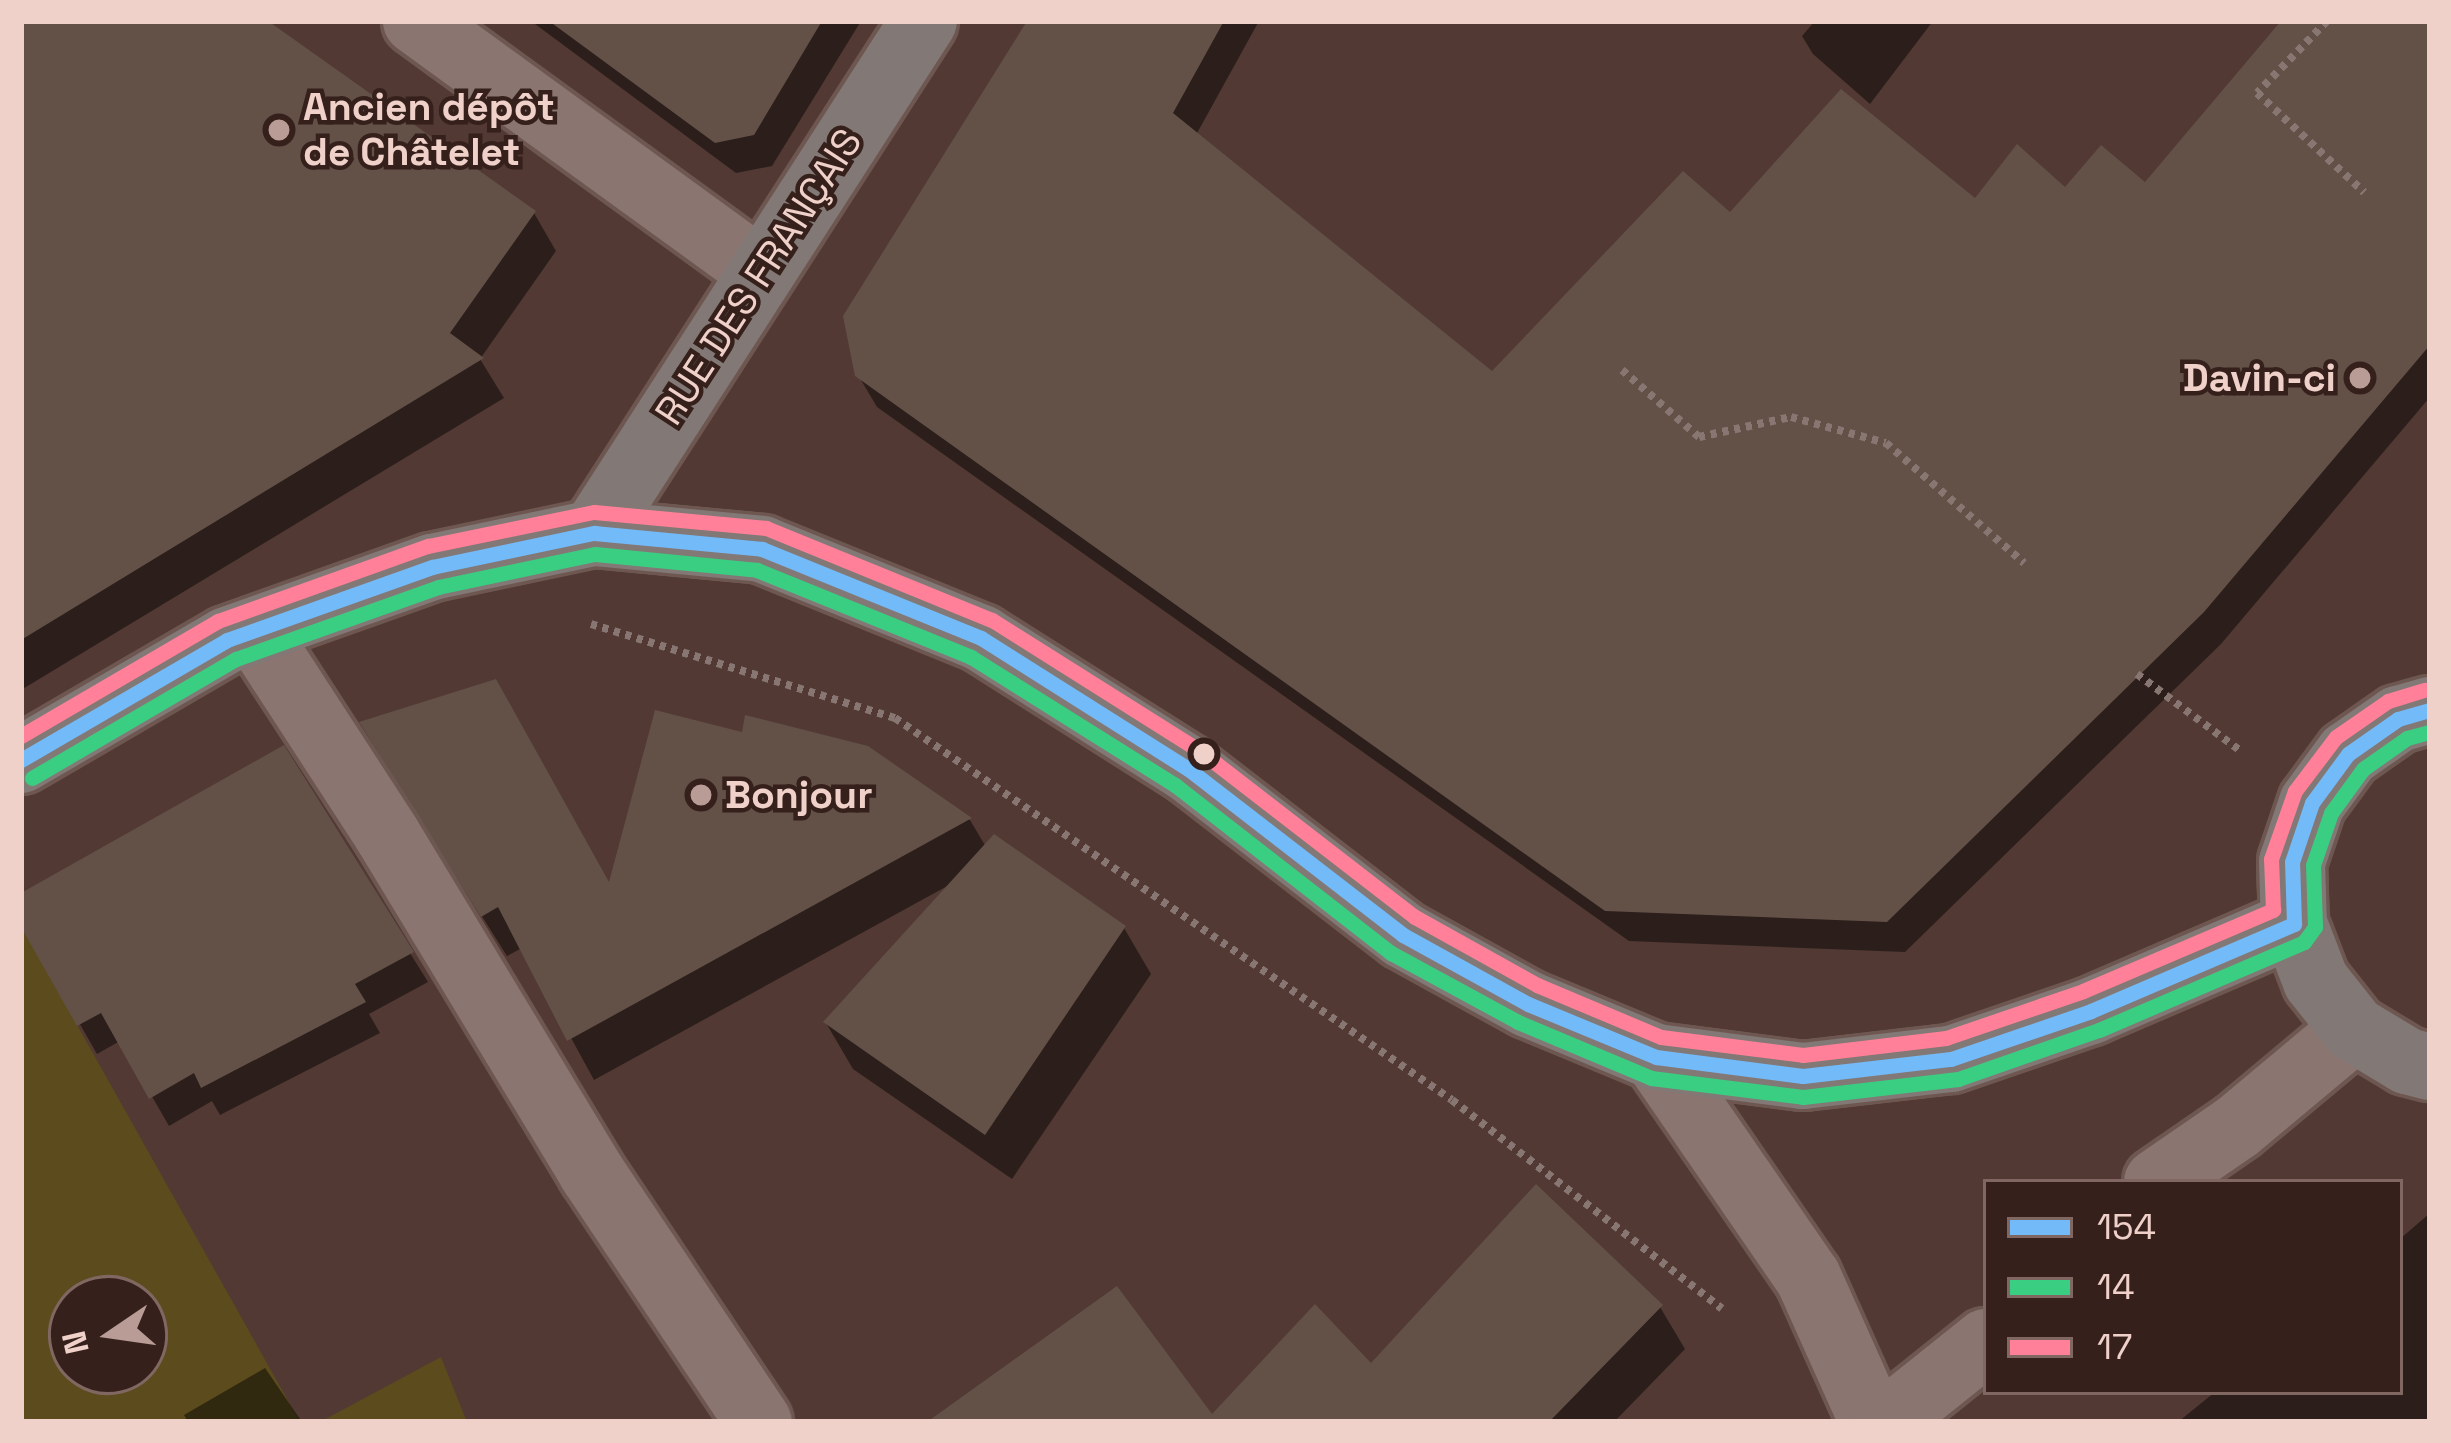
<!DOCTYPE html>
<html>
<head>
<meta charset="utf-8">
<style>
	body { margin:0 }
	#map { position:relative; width:2451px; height:1443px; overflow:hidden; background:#523933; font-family:"Space Grotesk",sans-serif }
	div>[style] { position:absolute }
	.green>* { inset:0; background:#5b4b1d }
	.shadow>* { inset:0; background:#0007 }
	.building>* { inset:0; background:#635148 }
	.path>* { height:8px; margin-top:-4px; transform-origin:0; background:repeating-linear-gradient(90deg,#887672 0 6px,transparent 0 12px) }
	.roads { filter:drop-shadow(3px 0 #6e5751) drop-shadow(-3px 0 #6e5751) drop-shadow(0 3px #6e5751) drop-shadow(0 -3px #6e5751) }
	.minor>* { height:66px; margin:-33px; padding:0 33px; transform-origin:33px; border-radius:33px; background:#8a7571 }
	.major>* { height:66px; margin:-33px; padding:0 33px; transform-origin:33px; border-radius:33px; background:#827875 }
	.bus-1>* { height:15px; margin:-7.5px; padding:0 7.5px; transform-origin:7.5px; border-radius:7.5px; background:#73baf8 }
	.bus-2>* { height:15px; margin:-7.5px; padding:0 7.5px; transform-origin:7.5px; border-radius:7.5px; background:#3ace82 }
	.bus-3>* { height:15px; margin:-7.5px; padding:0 7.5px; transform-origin:7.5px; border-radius:7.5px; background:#ff8098 }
	.dots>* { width:33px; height:33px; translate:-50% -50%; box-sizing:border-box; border:6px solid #36201b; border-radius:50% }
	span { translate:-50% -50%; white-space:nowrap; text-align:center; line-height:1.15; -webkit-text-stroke:9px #36201b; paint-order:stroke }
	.poi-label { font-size:39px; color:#efd1ca; font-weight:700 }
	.left { translate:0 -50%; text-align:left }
	.right { translate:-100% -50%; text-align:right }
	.street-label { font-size:39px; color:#efd1ca }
	.frame { position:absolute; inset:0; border:24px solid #efd1ca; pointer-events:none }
	.legend { position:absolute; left:1983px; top:1179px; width:420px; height:216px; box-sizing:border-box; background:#36201b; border:3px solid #806761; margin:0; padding:15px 21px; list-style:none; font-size:36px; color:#efd1ca }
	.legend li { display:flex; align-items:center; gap:24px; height:60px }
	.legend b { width:60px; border:3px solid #806761 }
	.north { position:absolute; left:48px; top:1275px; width:120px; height:120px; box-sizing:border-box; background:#36201b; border:3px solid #806761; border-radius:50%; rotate:257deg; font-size:33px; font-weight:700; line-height:48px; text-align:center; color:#efd1ca }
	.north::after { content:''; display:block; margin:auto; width:42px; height:54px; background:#b89c95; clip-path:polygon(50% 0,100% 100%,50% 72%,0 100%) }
</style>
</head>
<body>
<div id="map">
	<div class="green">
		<div style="clip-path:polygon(evenodd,21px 925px,268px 1365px,300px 1422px,21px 1422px,21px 925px,72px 1299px,144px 1299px,144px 1371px,72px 1371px,72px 1299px)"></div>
		<div style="clip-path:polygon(441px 1357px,467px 1422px,320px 1422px)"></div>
	</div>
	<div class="shadow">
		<div style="clip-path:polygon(21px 21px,263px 21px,534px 213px,556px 251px,480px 359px,504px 398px,21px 690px)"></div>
		<div style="clip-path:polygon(531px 21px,861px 21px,772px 166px,736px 173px)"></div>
		<div style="clip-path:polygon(1031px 21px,1259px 21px,1196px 135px,1493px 375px,1731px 216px,2146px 186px,2285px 21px,2430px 21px,2430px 397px,2221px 644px,1905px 952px,1629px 941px,877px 407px,858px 375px)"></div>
		<div style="clip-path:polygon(1815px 21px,1933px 21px,1870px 104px,1813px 54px,1802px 36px)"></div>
		<div style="clip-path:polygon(745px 736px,867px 749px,970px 820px,986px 847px,1124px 928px,1151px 974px,1012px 1179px,853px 1069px,826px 1023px,951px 884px,594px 1080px,522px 948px,507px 956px,386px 764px,611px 889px)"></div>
		<div style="clip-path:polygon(283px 749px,428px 982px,369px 1014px,380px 1033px,220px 1115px,212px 1101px,169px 1126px,120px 1041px,97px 1054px,21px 921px,21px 897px)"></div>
		<div style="clip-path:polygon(2430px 1213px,2430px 1422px,2178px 1422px,2215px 1392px,2400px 1392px,2400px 1239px)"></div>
		<div style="clip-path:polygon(1660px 1307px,1685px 1349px,1614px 1422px,953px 1422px,1212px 1419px,1372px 1368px)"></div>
		<div style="clip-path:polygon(265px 1368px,302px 1422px,188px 1422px,184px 1415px)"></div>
	</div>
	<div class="building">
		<div style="clip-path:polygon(21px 21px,268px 21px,536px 211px,450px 333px,484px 358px,21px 640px)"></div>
		<div style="clip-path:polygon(549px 21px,822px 21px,754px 135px,715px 143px)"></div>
		<div style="clip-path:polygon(1027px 21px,1224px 21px,1173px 113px,1492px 371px,1683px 171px,1730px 212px,1841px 89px,1975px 198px,2017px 144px,2065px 187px,2101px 145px,2145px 182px,2281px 21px,2430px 21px,2430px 345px,2204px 612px,1887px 922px,1605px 911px,855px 376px,843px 316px)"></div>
		<div style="clip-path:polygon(496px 679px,609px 882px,655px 710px,742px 732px,745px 715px,868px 746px,972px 818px,567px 1041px,498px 907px,481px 917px,359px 722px)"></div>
		<div style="clip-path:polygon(284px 745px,414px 952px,355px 984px,366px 1002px,201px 1088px,194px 1073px,149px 1099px,101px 1013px,77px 1026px,21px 927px,21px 893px)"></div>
		<div style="clip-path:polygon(994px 834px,1126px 926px,985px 1135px,823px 1022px)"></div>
		<div style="clip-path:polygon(1536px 1184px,1663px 1305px,1549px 1422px,927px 1422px,1117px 1286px,1212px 1414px,1315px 1304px,1371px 1363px)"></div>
	</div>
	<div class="path">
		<div style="left:2327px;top:21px;width:100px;rotate:134.2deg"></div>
		<div style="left:2257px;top:93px;width:146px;rotate:42.8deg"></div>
		<div style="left:1622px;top:370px;width:102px;rotate:41deg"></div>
		<div style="left:1699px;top:437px;width:94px;rotate:-12.3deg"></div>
		<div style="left:1791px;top:417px;width:98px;rotate:15.3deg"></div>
		<div style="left:1886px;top:443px;width:183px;rotate:41deg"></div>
		<div style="left:591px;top:624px;width:318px;rotate:17.2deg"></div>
		<div style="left:895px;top:718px;width:675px;rotate:34.44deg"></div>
		<div style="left:1452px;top:1100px;width:341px;rotate:37.7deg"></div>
		<div style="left:2137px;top:674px;width:131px;rotate:36.6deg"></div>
	</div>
	<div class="roads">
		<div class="minor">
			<div style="left:416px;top:21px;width:425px;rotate:36deg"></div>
			<div style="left:255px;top:631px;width:244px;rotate:57deg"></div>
			<div style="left:388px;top:836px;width:394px;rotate:58.8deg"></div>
			<div style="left:592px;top:1173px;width:300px;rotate:56.2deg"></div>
			<div style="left:1656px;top:1057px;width:267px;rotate:55.4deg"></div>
			<div style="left:1808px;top:1277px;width:159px;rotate:65.9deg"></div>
			<div style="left:2157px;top:1182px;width:97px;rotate:-34.5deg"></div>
			<div style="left:2237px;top:1127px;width:153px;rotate:-39.9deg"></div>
			<div style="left:1886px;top:1422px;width:128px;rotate:-38.7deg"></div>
		</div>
		<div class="major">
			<div style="left:594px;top:533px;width:609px;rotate:-57.2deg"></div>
			<div style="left:2430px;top:710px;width:33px;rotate:164deg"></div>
			<div style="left:2398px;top:719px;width:61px;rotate:145deg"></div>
			<div style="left:2348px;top:754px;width:61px;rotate:126.3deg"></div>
			<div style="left:2312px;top:803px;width:62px;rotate:108.7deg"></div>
			<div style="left:2292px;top:862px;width:62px;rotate:88.2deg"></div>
			<div style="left:2294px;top:924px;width:61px;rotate:68.9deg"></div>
			<div style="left:2316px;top:981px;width:61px;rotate:51.6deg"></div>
			<div style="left:2354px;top:1029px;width:62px;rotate:31.1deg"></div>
			<div style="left:2407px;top:1061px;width:24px;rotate:15deg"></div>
			<div style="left:21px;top:760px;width:238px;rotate:-30.2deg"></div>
			<div style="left:227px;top:640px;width:218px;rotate:-19.6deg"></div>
			<div style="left:432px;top:567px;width:166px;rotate:-11.9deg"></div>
			<div style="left:594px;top:533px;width:169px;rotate:5.4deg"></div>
			<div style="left:762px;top:549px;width:236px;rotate:22.1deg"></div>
			<div style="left:981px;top:638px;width:244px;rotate:32.3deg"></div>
			<div style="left:1187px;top:768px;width:273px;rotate:37.7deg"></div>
			<div style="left:1403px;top:935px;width:143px;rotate:28.9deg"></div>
			<div style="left:1528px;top:1004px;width:139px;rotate:22.5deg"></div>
			<div style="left:1656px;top:1057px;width:148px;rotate:7.4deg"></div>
			<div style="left:1803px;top:1076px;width:149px;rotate:-6.6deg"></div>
			<div style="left:1951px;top:1059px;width:148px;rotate:-18.9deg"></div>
			<div style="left:2091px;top:1011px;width:221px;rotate:-23.2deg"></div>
		</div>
	</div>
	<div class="bus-1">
		<div style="left:21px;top:760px;width:238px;rotate:-30.2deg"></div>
		<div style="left:227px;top:640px;width:218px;rotate:-19.6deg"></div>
		<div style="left:432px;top:567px;width:166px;rotate:-11.9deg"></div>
		<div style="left:594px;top:533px;width:169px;rotate:5.4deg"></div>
		<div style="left:762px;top:549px;width:236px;rotate:22.1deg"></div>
		<div style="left:981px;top:638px;width:244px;rotate:32.3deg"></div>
		<div style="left:1187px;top:768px;width:273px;rotate:37.7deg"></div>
		<div style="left:1403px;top:935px;width:143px;rotate:28.9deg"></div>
		<div style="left:1528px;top:1004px;width:139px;rotate:22.5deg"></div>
		<div style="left:1656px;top:1057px;width:148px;rotate:7.4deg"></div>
		<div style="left:1803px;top:1076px;width:149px;rotate:-6.6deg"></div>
		<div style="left:1951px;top:1059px;width:148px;rotate:-18.9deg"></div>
		<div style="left:2091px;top:1011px;width:221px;rotate:-23.2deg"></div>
		<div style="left:2294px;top:924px;width:62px;rotate:-91.8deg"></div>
		<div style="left:2292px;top:862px;width:62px;rotate:-71.3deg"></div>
		<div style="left:2312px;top:803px;width:61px;rotate:-53.7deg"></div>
		<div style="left:2348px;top:754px;width:61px;rotate:-35deg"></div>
		<div style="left:2398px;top:719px;width:33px;rotate:-16deg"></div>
	</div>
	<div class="bus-2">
		<div style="left:32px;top:778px;width:236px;rotate:-30.3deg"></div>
		<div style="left:236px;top:659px;width:214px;rotate:-19.6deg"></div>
		<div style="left:438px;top:587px;width:160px;rotate:-11.9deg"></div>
		<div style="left:595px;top:554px;width:163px;rotate:5.6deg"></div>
		<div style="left:757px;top:570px;width:231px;rotate:22.1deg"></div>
		<div style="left:971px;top:657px;width:241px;rotate:32.1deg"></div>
		<div style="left:1175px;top:785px;width:274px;rotate:37.9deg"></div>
		<div style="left:1391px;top:953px;width:145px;rotate:28.5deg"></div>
		<div style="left:1518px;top:1022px;width:144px;rotate:22.8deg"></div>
		<div style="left:1651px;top:1078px;width:153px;rotate:7.1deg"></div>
		<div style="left:1803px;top:1097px;width:156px;rotate:-6.6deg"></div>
		<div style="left:1958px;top:1079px;width:149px;rotate:-19.2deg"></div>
		<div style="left:2099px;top:1030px;width:223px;rotate:-23.2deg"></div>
		<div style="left:2304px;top:942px;width:19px;rotate:-54deg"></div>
		<div style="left:2315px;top:927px;width:62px;rotate:-91.8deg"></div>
		<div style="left:2313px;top:865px;width:55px;rotate:-70.9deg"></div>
		<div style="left:2331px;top:813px;width:54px;rotate:-54deg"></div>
		<div style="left:2363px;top:769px;width:54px;rotate:-35.2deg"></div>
		<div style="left:2407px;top:738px;width:24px;rotate:-15deg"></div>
	</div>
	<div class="bus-3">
		<div style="left:21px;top:736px;width:228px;rotate:-30.3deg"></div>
		<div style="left:218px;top:621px;width:223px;rotate:-19.7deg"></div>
		<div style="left:428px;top:546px;width:169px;rotate:-11.6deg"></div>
		<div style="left:594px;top:512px;width:173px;rotate:5.3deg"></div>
		<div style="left:766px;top:528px;width:244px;rotate:22.2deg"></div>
		<div style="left:992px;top:620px;width:246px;rotate:32.2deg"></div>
		<div style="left:1200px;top:751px;width:272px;rotate:37.7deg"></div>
		<div style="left:1415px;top:917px;width:140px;rotate:29.1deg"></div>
		<div style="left:1537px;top:985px;width:134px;rotate:22.8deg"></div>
		<div style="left:1661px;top:1037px;width:143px;rotate:7.2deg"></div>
		<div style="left:1803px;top:1055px;width:144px;rotate:-6.8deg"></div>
		<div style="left:1946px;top:1038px;width:145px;rotate:-18.9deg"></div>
		<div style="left:2083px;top:991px;width:207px;rotate:-23.1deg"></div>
		<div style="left:2273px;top:910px;width:51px;rotate:-92.2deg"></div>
		<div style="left:2271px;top:859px;width:72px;rotate:-70.6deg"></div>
		<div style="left:2295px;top:791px;width:68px;rotate:-52.8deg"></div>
		<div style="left:2336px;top:737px;width:63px;rotate:-34.7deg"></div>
		<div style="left:2388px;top:701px;width:38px;rotate:-17deg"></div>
	</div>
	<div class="dots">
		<div style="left:279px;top:130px;background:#b89c95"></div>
		<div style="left:2360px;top:378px;background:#b89c95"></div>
		<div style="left:1204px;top:754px;background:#efd1ca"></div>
		<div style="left:701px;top:795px;background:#b89c95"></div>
	</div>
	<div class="poi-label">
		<span class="left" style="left:303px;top:130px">Ancien dépôt<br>de Châtelet</span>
		<span class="right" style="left:2336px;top:378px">Davin-ci</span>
		<span class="left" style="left:725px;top:795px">Bonjour</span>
	</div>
	<div class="street-label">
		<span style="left:759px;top:277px;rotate:-57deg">RUE DES FRANÇAIS</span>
	</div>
	<div class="frame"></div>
	<ul class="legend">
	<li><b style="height:15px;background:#73baf8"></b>154</li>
	<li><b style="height:15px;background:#3ace82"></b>14</li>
	<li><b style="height:15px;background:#ff8098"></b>17</li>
	</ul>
	<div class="north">N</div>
</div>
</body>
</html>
